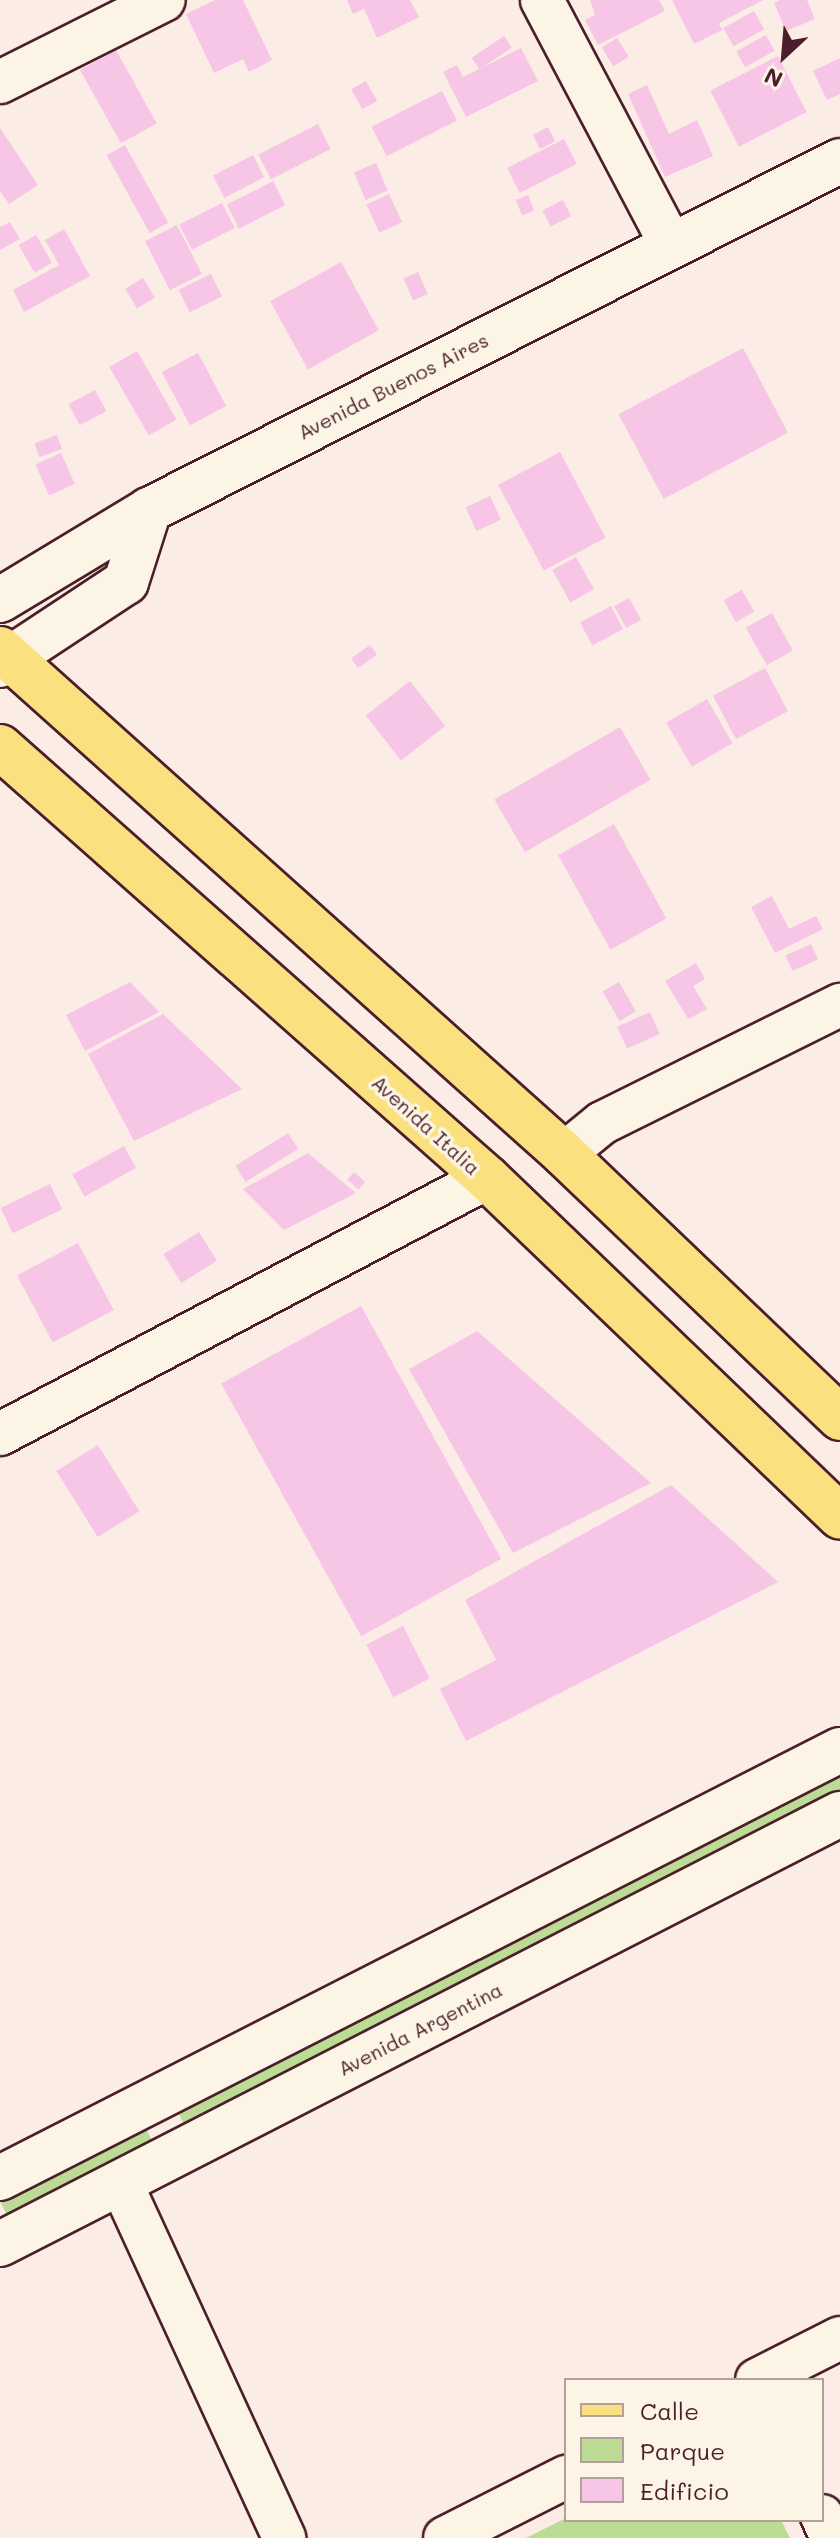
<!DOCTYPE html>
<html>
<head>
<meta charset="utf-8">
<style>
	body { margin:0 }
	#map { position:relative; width:840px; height:2538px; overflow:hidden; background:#fbece5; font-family:Mali,sans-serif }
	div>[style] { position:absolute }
	.green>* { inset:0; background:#bcdb94; transform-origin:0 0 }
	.building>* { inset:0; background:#f7c6e6; transform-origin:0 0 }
	.roads { filter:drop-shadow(2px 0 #4a1f2b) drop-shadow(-2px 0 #4a1f2b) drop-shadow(0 2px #4a1f2b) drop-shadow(0 -2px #4a1f2b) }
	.minor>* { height:42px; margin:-21px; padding:0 21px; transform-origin:21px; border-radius:21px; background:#fcf5e5 }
	.tertiary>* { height:44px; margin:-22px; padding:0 22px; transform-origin:22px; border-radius:22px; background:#fcf5e5 }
	.secondary>* { height:44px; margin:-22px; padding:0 22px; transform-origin:22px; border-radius:22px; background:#fcf5e5 }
	.primary>* { height:44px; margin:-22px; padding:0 22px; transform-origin:22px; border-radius:22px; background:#fbe080 }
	span { translate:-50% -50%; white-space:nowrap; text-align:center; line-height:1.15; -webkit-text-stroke:7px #fcf5e5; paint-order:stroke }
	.street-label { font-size:20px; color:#4a1f2b }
	.legend { position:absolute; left:564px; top:2378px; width:260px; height:144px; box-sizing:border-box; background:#fcf5e5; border:2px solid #b59f9b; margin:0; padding:10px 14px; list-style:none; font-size:24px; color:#4a1f2b }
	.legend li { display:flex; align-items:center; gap:16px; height:40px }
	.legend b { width:40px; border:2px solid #b59f9b }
	.north { position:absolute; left:744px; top:16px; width:80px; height:80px; -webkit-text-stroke:6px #fcf5e5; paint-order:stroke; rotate:206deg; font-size:22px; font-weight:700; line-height:32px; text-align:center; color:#4a1f2b }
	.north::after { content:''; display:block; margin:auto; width:28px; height:36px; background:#4a1f2b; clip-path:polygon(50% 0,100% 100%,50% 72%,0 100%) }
</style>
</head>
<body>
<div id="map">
	<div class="green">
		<div style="clip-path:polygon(840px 1771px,840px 1798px,186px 2128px,177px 2110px)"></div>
		<div style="left:145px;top:2127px;width:20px;height:163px;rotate:63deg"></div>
		<div style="clip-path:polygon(566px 2518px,781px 2520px,790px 2538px,526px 2538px)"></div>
	</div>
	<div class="building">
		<div style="clip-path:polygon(215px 0,243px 0,272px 60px,249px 72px,243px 59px,214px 73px,186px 14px)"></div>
		<div style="clip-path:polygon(347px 0,410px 0,419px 17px,377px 38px,364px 9px,353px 14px)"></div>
		<div style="clip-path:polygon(590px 0,659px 0,665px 11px,598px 45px,585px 20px,595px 15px)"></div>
		<div style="clip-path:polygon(672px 0,763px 0,719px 23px,722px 30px,694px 44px)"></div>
		<div style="clip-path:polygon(780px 0,807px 0,815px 19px,786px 31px,774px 3px)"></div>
		<div style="left:754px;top:11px;width:21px;height:35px;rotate:61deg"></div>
		<div style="left:766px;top:35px;width:18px;height:34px;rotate:61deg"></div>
		<div style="left:504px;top:36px;width:14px;height:39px;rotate:56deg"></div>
		<div style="left:617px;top:38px;width:22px;height:18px;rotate:58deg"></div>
		<div style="clip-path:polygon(521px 48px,538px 81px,466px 117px,443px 72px,457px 65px,463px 77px)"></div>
		<div style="left:116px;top:50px;width:84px;height:41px;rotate:61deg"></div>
		<div style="left:778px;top:56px;width:63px;height:76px;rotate:63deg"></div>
		<div style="clip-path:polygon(840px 58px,840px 94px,827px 100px,813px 71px)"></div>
		<div style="left:366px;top:81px;width:23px;height:17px;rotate:61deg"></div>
		<div style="clip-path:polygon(647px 85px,669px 134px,697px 120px,713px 156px,665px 177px,628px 94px)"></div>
		<div style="left:442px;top:91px;width:33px;height:79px;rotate:63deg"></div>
		<div style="left:318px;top:124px;width:28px;height:67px;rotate:63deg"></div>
		<div style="left:548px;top:127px;width:16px;height:17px;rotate:63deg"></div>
		<div style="clip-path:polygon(0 128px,38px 185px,9px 204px,0 191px)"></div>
		<div style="left:564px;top:139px;width:28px;height:64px;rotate:63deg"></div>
		<div style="left:125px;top:145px;width:89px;height:21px;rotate:61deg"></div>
		<div style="left:253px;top:155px;width:25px;height:45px;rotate:63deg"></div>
		<div style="left:376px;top:163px;width:30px;height:24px;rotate:67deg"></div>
		<div style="left:273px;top:181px;width:27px;height:52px;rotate:63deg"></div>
		<div style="left:389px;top:194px;width:31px;height:25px;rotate:65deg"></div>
		<div style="left:528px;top:195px;width:17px;height:13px;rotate:69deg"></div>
		<div style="left:563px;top:200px;width:18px;height:23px;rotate:63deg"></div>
		<div style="left:222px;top:203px;width:28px;height:48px;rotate:63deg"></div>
		<div style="clip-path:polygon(10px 222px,20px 239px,0 250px,0 227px)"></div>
		<div style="left:177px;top:225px;width:55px;height:36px;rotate:63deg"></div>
		<div style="clip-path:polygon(64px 229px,90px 276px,24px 312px,13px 290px,59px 265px,45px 240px)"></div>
		<div style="left:36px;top:235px;width:32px;height:20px;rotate:60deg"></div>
		<div style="left:341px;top:262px;width:78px;height:81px;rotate:61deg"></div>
		<div style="left:418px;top:272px;width:24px;height:16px;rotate:66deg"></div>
		<div style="left:211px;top:274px;width:25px;height:36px;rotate:64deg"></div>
		<div style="left:143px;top:278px;width:23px;height:21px;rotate:59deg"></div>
		<div style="left:743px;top:348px;width:96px;height:141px;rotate:62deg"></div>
		<div style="left:137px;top:351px;width:79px;height:32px;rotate:60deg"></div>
		<div style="left:198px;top:353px;width:60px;height:41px;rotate:62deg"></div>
		<div style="left:95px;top:390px;width:24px;height:30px;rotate:62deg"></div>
		<div style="left:57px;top:435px;width:15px;height:24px;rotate:70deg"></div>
		<div style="left:560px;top:452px;width:97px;height:70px;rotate:62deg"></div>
		<div style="left:61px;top:453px;width:34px;height:28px;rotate:66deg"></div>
		<div style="left:490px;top:496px;width:26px;height:27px;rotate:65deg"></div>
		<div style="left:576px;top:557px;width:37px;height:27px;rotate:61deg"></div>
		<div style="left:742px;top:590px;width:25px;height:21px;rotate:61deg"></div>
		<div style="left:629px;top:598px;width:25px;height:17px;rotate:61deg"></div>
		<div style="left:611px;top:606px;width:26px;height:35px;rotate:62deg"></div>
		<div style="left:772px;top:613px;width:43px;height:30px;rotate:61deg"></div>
		<div style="left:370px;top:645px;width:12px;height:23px;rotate:55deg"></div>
		<div style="left:765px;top:668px;width:49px;height:59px;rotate:62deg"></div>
		<div style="left:410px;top:681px;width:57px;height:56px;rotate:52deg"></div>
		<div style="left:707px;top:699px;width:51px;height:47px;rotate:60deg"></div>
		<div style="left:620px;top:727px;width:61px;height:145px;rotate:60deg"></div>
		<div style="left:614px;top:824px;width:108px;height:64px;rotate:61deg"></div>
		<div style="clip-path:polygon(772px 896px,789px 929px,816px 916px,823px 929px,775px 953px,751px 907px)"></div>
		<div style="left:811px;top:944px;width:17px;height:28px;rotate:66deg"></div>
		<div style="clip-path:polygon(696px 963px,705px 979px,693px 986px,707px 1009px,688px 1019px,665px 981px)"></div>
		<div style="clip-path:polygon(130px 982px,159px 1012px,85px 1051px,66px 1015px)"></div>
		<div style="left:619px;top:982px;width:34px;height:19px;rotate:60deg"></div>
		<div style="left:650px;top:1012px;width:24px;height:36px;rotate:66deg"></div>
		<div style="clip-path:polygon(163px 1014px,242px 1089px,134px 1141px,88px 1054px)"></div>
		<div style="left:288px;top:1133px;width:19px;height:62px;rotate:58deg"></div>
		<div style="left:124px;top:1146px;width:25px;height:59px;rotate:61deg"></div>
		<div style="clip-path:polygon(308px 1153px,356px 1193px,284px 1230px,243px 1189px)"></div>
		<div style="left:354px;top:1172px;width:15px;height:10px;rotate:42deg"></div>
		<div style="left:50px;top:1184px;width:28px;height:55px;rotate:64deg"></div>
		<div style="left:199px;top:1232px;width:34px;height:42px;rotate:58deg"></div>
		<div style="left:78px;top:1243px;width:76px;height:69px;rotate:62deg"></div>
		<div style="left:361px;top:1306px;width:289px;height:160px;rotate:61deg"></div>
		<div style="clip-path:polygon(477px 1331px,651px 1483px,513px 1553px,409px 1369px)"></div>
		<div style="left:98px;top:1445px;width:78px;height:49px;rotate:58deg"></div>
		<div style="clip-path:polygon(671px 1485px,778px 1582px,466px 1741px,440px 1689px,496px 1660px,465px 1600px)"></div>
		<div style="left:403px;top:1626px;width:59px;height:41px;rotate:63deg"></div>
	</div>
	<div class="roads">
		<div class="minor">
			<div style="left:542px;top:0;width:277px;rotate:62.2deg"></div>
			<div style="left:0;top:82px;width:183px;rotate:-26.6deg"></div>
			<div style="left:564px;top:1154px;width:49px;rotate:-39.2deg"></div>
			<div style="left:602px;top:1123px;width:266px;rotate:-26.4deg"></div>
			<div style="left:0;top:1434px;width:550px;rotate:-27.73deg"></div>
			<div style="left:121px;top:2183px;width:391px;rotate:65.3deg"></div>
			<div style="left:757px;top:2380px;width:93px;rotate:-26.8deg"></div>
			<div style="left:822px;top:2516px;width:24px;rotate:66deg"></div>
			<div style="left:445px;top:2538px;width:136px;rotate:-26.8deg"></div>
		</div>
		<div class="tertiary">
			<div style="left:0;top:600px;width:174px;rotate:-31.1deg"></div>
			<div style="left:149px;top:510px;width:774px;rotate:-26.8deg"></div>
			<div style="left:0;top:665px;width:151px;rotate:-33.4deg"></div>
			<div style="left:126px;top:582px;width:76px;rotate:-72.3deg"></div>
		</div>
		<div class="secondary">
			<div style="left:0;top:2178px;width:943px;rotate:-27deg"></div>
			<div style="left:0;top:2244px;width:944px;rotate:-27.11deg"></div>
		</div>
		<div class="primary">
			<div style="left:0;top:649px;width:757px;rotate:41.84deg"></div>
			<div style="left:564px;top:1154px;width:382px;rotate:43.7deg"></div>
			<div style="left:0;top:747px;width:650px;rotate:41.51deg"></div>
			<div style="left:487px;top:1178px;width:489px;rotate:43.8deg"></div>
		</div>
	</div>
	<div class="street-label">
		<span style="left:393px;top:386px;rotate:-27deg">Avenida Buenos Aires</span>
		<span style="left:426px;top:1125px;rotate:42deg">Avenida Italia</span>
		<span style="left:420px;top:2029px;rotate:-27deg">Avenida Argentina</span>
	</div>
	<ul class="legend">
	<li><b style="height:10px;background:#fbe080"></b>Calle</li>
	<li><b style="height:22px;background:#bcdb94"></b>Parque</li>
	<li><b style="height:22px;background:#f7c6e6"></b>Edificio</li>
	</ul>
	<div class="north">N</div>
</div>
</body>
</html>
